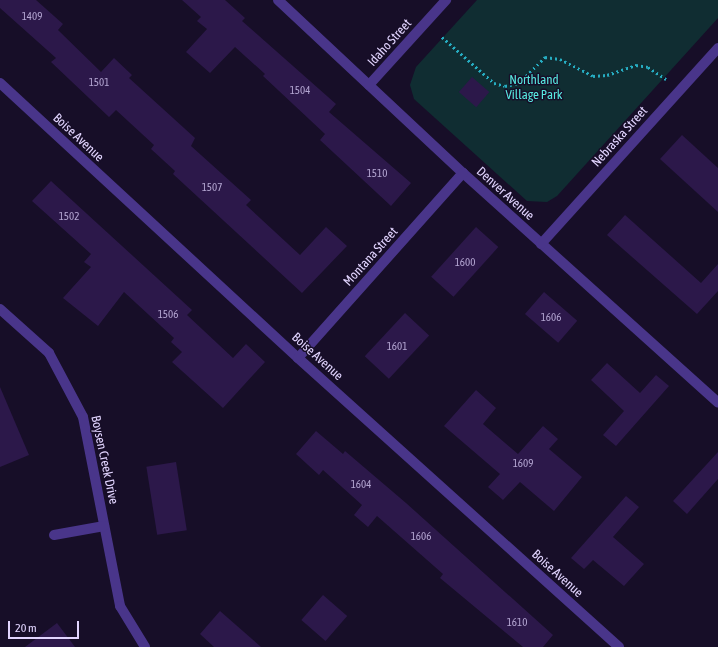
<!DOCTYPE html>
<html>
<head>
<meta charset="utf-8">
<style>
	body { margin:0 }
	#map { position:relative; width:718px; height:647px; overflow:hidden; background:#170e28; font-family:"Asap Condensed",sans-serif }
	div>[style] { position:absolute }
	.green>* { inset:0; background:#102d32 }
	.building>* { inset:0; background:#2c184a; transform-origin:0 0 }
	.path>* { height:2.5px; margin-top:-1.25px; transform-origin:0; background:repeating-linear-gradient(90deg,#26adc2 0 2px,transparent 0 5px) }
	.minor>* { height:10px; margin:-5px; padding:0 5px; transform-origin:5px; border-radius:5px; background:#49358a }
	span { translate:-50% -50%; white-space:nowrap; text-align:center; line-height:1.15; -webkit-text-stroke:3px #170e28; paint-order:stroke }
	.number-label { font-size:11px; color:#b4a6d2 }
	.number-label span { -webkit-text-stroke-width:0 }
	.street-label { font-size:13px; color:#e2d5ff }
	.park-label { font-size:13px; color:#57e8e0 }
	.scale { position:absolute; left:8px; top:621px; width:71px; height:18px; box-sizing:border-box; border:2px solid #e2d5ff; border-top:0; padding-left:5px; font-size:12px; line-height:14px; white-space:nowrap; color:#e2d5ff; -webkit-text-stroke:3px #170e28; paint-order:stroke }
</style>
</head>
<body>
<div id="map">
	<div class="green">
		<div style="clip-path:polygon(477px 0,718px 0,718px 18px,557px 196px,547px 202px,527px 201px,414px 99px,410px 85px,416px 67px)"></div>
	</div>
	<div class="building">
		<div style="clip-path:polygon(0 0,36px 0,63px 24px,58px 30px,101px 72px,114px 58px,132px 75px,129px 78px,195px 138px,191px 146px,251px 200px,246px 205px,300px 255px,326px 227px,347px 246px,302px 293px,173px 174px,175px 171px,151px 149px,154px 145px,116px 110px,109px 117px,51px 62px,56px 58px,0 8px)"></div>
		<div style="clip-path:polygon(182px 0,225px 0,245px 18px,242px 21px,336px 104px,329px 112px,411px 183px,391px 206px,320px 140px,325px 134px,263px 76px,265px 74px,235px 47px,210px 73px,186px 52px,207px 29px,197px 21px,201px 17px)"></div>
		<div style="left:472px;top:77px;width:23px;height:20px;rotate:41deg"></div>
		<div style="clip-path:polygon(682px 135px,718px 168px,718px 212px,660px 159px)"></div>
		<div style="clip-path:polygon(51px 181px,192px 310px,187px 315px,233px 358px,246px 344px,265px 362px,223px 408px,172px 362px,182px 352px,171px 342px,174px 338px,124px 292px,98px 326px,63px 298px,91px 267px,84px 262px,91px 254px,32px 201px)"></div>
		<div style="clip-path:polygon(625px 215px,701px 283px,718px 264px,718px 291px,697px 314px,607px 235px)"></div>
		<div style="left:476px;top:227px;width:30px;height:67px;rotate:42deg"></div>
		<div style="left:544px;top:292px;width:44px;height:29px;rotate:41deg"></div>
		<div style="left:405px;top:313px;width:33px;height:59px;rotate:43deg"></div>
		<div style="clip-path:polygon(607px 363px,640px 393px,656px 375px,669px 386px,616px 446px,603px 435px,624px 411px,591px 380px)"></div>
		<div style="clip-path:polygon(0 387px,29px 455px,0 467px)"></div>
		<div style="clip-path:polygon(476px 390px,496px 408px,483px 424px,518px 454px,543px 426px,558px 439px,549px 449px,582px 477px,554px 511px,520px 482px,503px 500px,488px 487px,500px 474px,444px 426px)"></div>
		<div style="clip-path:polygon(316px 431px,343px 454px,345px 451px,406px 503px,553px 635px,543px 647px,523px 647px,440px 578px,443px 574px,377px 516px,368px 527px,354px 515px,362px 505px,323px 470px,319px 475px,296px 454px)"></div>
		<div style="clip-path:polygon(718px 452px,718px 479px,687px 514px,673px 501px)"></div>
		<div style="left:176px;top:462px;width:69px;height:30px;rotate:81deg"></div>
		<div style="clip-path:polygon(626px 496px,639px 507px,613px 537px,644px 564px,624px 586px,593px 560px,584px 569px,571px 558px)"></div>
		<div style="left:323px;top:595px;width:32px;height:33px;rotate:41deg"></div>
		<div style="clip-path:polygon(220px 611px,261px 647px,214px 647px,200px 634px)"></div>
		<div style="clip-path:polygon(57px 623px,75px 647px,25px 647px)"></div>
	</div>
	<div class="path">
		<div style="left:442px;top:37px;width:69px;rotate:41.5deg"></div>
		<div style="left:494px;top:83px;width:11px;rotate:15deg"></div>
		<div style="left:505px;top:86px;width:14px;rotate:-12deg"></div>
		<div style="left:519px;top:83px;width:37px;rotate:-45deg"></div>
		<div style="left:545px;top:57px;width:15px;rotate:8deg"></div>
		<div style="left:560px;top:59px;width:37px;rotate:27deg"></div>
		<div style="left:593px;top:76px;width:14px;rotate:-4deg"></div>
		<div style="left:607px;top:75px;width:31px;rotate:-19deg"></div>
		<div style="left:636px;top:65px;width:12px;rotate:9deg"></div>
		<div style="left:648px;top:67px;width:22px;rotate:34deg"></div>
	</div>
	<div class="minor">
		<div style="left:278px;top:0;width:253px;rotate:43.1deg"></div>
		<div style="left:463px;top:173px;width:343px;rotate:42deg"></div>
		<div style="left:0;top:83px;width:405px;rotate:42.7deg"></div>
		<div style="left:298px;top:358px;width:432px;rotate:42deg"></div>
		<div style="left:369px;top:85px;width:115px;rotate:-47.8deg"></div>
		<div style="left:541px;top:244px;width:264px;rotate:-47.9deg"></div>
		<div style="left:0;top:309px;width:66px;rotate:41.9deg"></div>
		<div style="left:49px;top:353px;width:72px;rotate:62deg"></div>
		<div style="left:83px;top:417px;width:193px;rotate:78.9deg"></div>
		<div style="left:120px;top:606px;width:48px;rotate:58.6deg"></div>
		<div style="left:298px;top:358px;width:248px;rotate:-48.3deg"></div>
		<div style="left:54px;top:535px;width:51px;rotate:-10.2deg"></div>
	</div>
	<div class="number-label">
		<span style="left:32px;top:16px">1409</span>
		<span style="left:99px;top:82px">1501</span>
		<span style="left:300px;top:90px">1504</span>
		<span style="left:377px;top:173px">1510</span>
		<span style="left:212px;top:187px">1507</span>
		<span style="left:69px;top:216px">1502</span>
		<span style="left:465px;top:262px">1600</span>
		<span style="left:168px;top:314px">1506</span>
		<span style="left:551px;top:317px">1606</span>
		<span style="left:397px;top:346px">1601</span>
		<span style="left:523px;top:463px">1609</span>
		<span style="left:361px;top:484px">1604</span>
		<span style="left:421px;top:536px">1606</span>
		<span style="left:517px;top:622px">1610</span>
	</div>
	<div class="street-label">
		<span style="left:390px;top:43px;rotate:-48deg">Idaho Street</span>
		<span style="left:620px;top:137px;rotate:-48deg">Nebraska Street</span>
		<span style="left:78px;top:138px;rotate:43deg">Boise Avenue</span>
		<span style="left:505px;top:194px;rotate:42deg">Denver Avenue</span>
		<span style="left:371px;top:257px;rotate:-48deg">Montana Street</span>
		<span style="left:317px;top:357px;rotate:42deg">Boise Avenue</span>
		<span style="left:104px;top:460px;rotate:78deg">Boysen Creek Drive</span>
		<span style="left:557px;top:574px;rotate:42deg">Boise Avenue</span>
	</div>
	<div class="park-label">
		<span style="left:534px;top:88px">Northland<br>Village Park</span>
	</div>
	<div class="scale">20 m</div>
</div>
</body>
</html>
